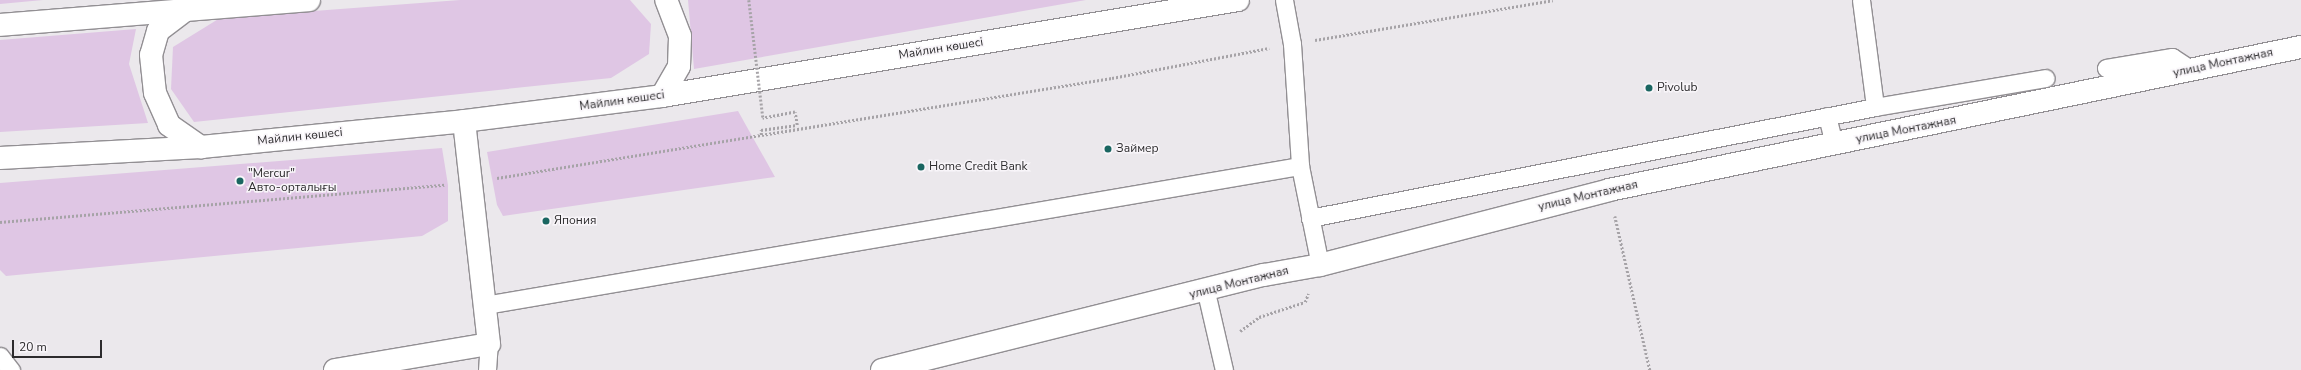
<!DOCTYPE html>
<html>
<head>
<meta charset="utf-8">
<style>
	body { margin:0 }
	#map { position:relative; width:2301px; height:370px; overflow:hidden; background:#ebe8ec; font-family:"Nunito Sans",sans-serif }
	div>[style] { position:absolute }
	.green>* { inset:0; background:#dfc6e4 }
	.path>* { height:2.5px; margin-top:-1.25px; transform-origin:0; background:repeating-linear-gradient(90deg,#a6a3a7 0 2px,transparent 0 4px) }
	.roads { filter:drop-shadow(1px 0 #928f93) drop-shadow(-1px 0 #928f93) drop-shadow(0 1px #928f93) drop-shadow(0 -1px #928f93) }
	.service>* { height:17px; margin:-8.5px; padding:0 8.5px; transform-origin:8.5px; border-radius:8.5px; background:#fff }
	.minor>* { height:22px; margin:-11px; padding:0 11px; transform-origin:11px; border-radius:11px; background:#fff }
	.primary>* { height:22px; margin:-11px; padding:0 11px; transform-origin:11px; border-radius:11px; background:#fff }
	.path-bridge>* { height:2.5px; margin-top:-1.25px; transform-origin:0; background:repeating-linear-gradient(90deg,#a6a3a7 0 2px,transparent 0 4px) }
	.dots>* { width:11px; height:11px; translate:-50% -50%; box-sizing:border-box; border:2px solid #f8f5f9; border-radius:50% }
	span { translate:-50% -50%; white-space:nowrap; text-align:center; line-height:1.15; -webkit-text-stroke:3px #f8f5f9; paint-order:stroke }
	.street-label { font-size:12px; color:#2c2b2d }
	.poi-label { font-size:12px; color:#2c2b2d }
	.left { translate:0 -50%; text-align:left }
	.scale { position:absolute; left:12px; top:340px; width:90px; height:18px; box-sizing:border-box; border:2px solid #2c2b2d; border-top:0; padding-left:5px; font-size:12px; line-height:14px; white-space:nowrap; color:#2c2b2d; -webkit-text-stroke:3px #f8f5f9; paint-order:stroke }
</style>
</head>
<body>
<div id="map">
	<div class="green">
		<div style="clip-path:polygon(0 0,43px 0,0 4px)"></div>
		<div style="clip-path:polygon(460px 0,630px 0,651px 24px,649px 54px,611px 78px,194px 122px,171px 89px,173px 47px,220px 18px)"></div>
		<div style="clip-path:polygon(688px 0,1086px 0,694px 69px)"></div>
		<div style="clip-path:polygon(136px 29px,129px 64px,148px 123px,0 132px,0 40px)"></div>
		<div style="clip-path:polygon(738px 111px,775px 177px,503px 216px,497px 205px,487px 152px)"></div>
		<div style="clip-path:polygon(442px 148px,448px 185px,448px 221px,422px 236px,6px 276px,0 270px,0 183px)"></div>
	</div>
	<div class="path">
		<div style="left:1315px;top:40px;width:241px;rotate:-9.5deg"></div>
		<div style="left:761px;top:135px;width:5px;rotate:-90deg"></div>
		<div style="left:761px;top:130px;width:36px;rotate:-8deg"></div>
		<div style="left:797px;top:125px;width:13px;rotate:-99deg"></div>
		<div style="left:795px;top:112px;width:33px;rotate:169deg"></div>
		<div style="left:497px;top:178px;width:623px;rotate:-9.24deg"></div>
		<div style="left:1112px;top:78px;width:160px;rotate:-10.8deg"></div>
		<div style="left:1615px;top:216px;width:158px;rotate:77.2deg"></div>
		<div style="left:0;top:222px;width:446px;rotate:-4.8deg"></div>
		<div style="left:1240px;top:331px;width:24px;rotate:-36deg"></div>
		<div style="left:1259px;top:317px;width:48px;rotate:-18.1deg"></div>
		<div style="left:1305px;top:302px;width:9px;rotate:-69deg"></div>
	</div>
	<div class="roads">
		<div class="service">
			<div style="left:1284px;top:0;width:45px;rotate:79.7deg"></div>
			<div style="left:1292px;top:44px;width:122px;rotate:86.2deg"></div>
			<div style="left:1300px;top:166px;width:101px;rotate:78.6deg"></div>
			<div style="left:1861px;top:0;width:108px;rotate:82.5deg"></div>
			<div style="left:2106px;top:68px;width:67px;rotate:-9.5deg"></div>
			<div style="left:2172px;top:57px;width:24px;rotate:33deg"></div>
			<div style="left:1827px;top:116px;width:29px;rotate:76deg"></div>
			<div style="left:1310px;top:218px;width:576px;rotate:-11.11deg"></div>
			<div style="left:1875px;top:107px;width:173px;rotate:-9.6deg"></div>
			<div style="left:1206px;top:292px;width:80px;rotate:77deg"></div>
			<div style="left:485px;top:305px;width:827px;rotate:-9.68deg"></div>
			<div style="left:0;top:356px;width:18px;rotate:52deg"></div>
			<div style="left:487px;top:370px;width:26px;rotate:-86deg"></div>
		</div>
		<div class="minor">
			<div style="left:335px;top:370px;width:156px;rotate:-9.6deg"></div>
			<div style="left:489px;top:344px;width:224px;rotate:-96.4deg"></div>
			<div style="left:882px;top:370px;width:394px;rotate:-14deg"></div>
			<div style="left:1264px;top:275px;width:57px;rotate:-10.1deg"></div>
			<div style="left:1320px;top:265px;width:299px;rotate:-14.5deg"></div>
			<div style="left:1609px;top:190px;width:707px;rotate:-11.68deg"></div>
		</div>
		<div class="primary">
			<div style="left:183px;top:12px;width:31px;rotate:143deg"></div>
			<div style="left:158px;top:31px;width:25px;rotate:106deg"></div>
			<div style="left:151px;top:55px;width:38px;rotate:84deg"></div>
			<div style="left:155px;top:93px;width:35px;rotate:66deg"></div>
			<div style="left:169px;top:125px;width:39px;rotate:35deg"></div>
			<div style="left:0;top:25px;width:310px;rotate:-4.6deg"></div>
			<div style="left:662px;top:96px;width:34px;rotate:-60deg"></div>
			<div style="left:679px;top:66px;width:30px;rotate:-88deg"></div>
			<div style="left:680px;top:36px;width:39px;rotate:-111deg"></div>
			<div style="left:0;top:158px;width:201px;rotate:-3.1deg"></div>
			<div style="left:201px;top:147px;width:264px;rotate:-5.6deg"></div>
			<div style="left:464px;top:121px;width:200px;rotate:-7.2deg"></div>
			<div style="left:662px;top:96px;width:584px;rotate:-9.46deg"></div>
		</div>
	</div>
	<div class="path-bridge">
		<div style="left:749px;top:0;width:119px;rotate:83.2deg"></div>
	</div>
	<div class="dots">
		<div style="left:1649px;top:88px;background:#1a6661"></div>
		<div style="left:1108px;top:149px;background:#1a6661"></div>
		<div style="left:921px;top:167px;background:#1a6661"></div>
		<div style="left:240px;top:181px;background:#1a6661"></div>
		<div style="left:546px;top:221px;background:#1a6661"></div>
	</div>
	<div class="street-label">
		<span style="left:941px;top:49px;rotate:-9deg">Майлин көшесі</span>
		<span style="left:2223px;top:63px;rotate:-12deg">улица Монтажная</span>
		<span style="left:622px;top:101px;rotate:-8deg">Майлин көшесі</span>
		<span style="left:1906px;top:130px;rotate:-11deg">улица Монтажная</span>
		<span style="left:300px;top:137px;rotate:-6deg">Майлин көшесі</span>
		<span style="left:1588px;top:196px;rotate:-13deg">улица Монтажная</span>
		<span style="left:1239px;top:283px;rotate:-14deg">улица Монтажная</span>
	</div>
	<div class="poi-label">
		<span class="left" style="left:1657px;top:88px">Pivolub</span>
		<span class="left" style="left:1116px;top:149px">Займер</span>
		<span class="left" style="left:929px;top:167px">Home Credit Bank</span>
		<span class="left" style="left:248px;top:181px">"Mercur"<br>Авто-орталығы</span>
		<span class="left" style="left:554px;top:221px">Япония</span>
	</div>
	<div class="scale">20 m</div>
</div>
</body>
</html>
